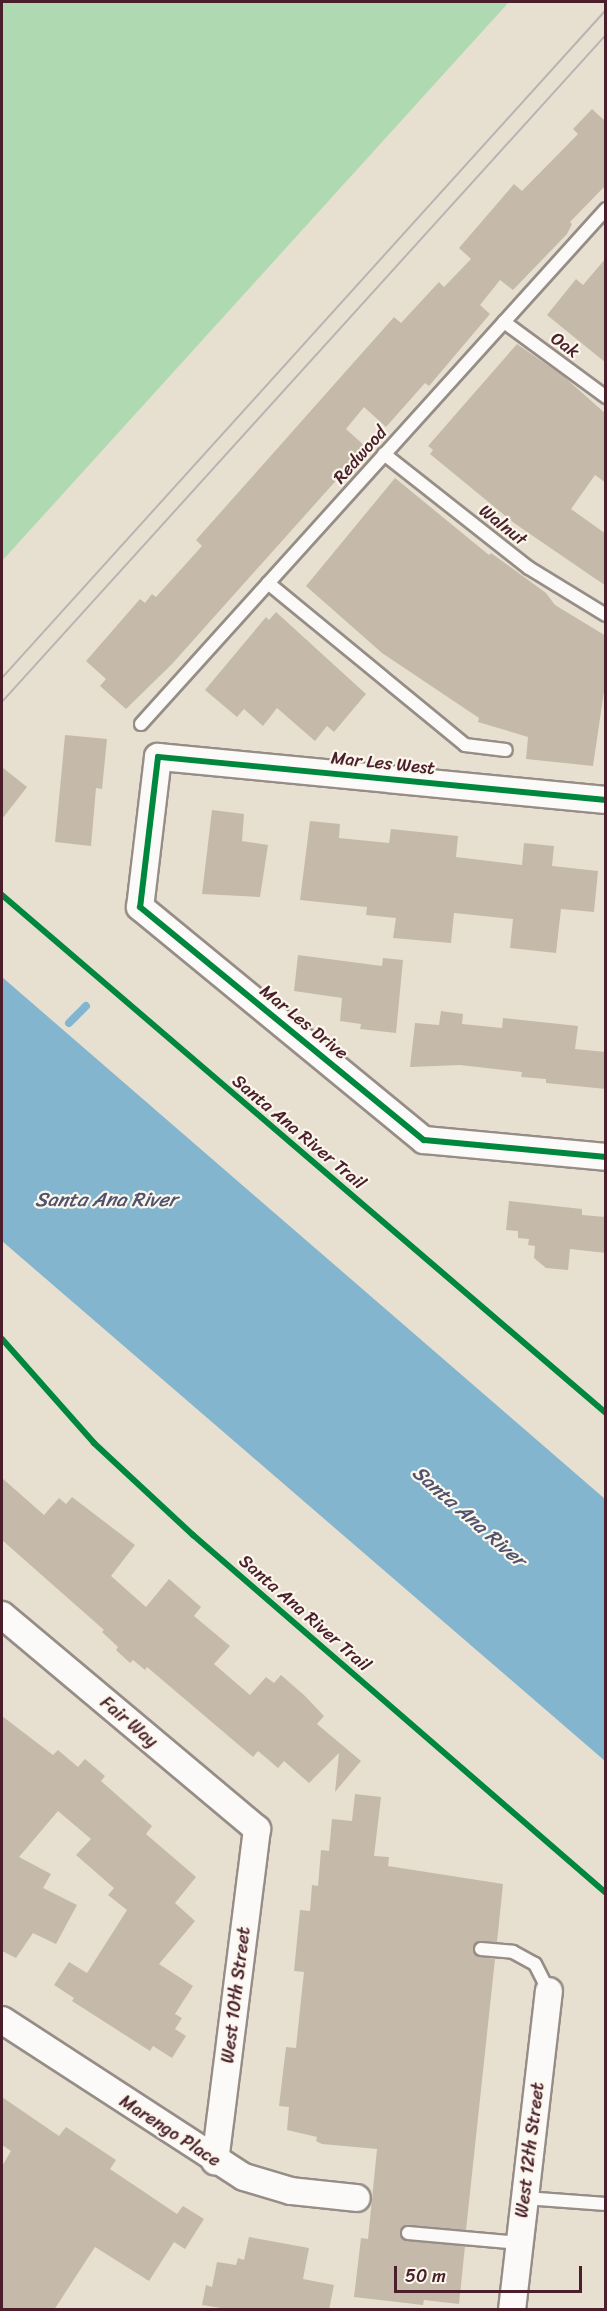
<!DOCTYPE html>
<html>
<head>
<meta charset="utf-8">
<style>
	body { margin:0 }
	#map { position:relative; width:607px; height:2311px; overflow:hidden; background:#e7e0d0; font-family:Sriracha,sans-serif }
	div>[style] { position:absolute }
	.green>* { inset:0; background:#afd9b1 }
	.water>* { inset:0; background:#83b5cf }
	.stream>* { height:8px; margin:-4px; padding:0 4px; transform-origin:4px; border-radius:4px; background:#83b5cf }
	.building>* { inset:0; background:#c5baa9 }
	.roads { filter:drop-shadow(2px 0 #978d87) drop-shadow(-2px 0 #978d87) drop-shadow(0 2px #978d87) drop-shadow(0 -2px #978d87) }
	.service>* { height:12px; margin:-6px; padding:0 6px; transform-origin:6px; border-radius:6px; background:#fbfaf8 }
	.minor>* { height:26px; margin:-13px; padding:0 13px; transform-origin:13px; border-radius:13px; background:#fbfaf8 }
	.tram>* { height:1.5px; margin:-0.75px; padding:0 0.75px; transform-origin:0.75px; border-radius:0.75px; background:#b9b3b2 }
	.cycleway>* { height:6px; margin:-3px; padding:0 3px; transform-origin:3px; border-radius:3px; background:#00873e }
	span { translate:-50% -50%; white-space:nowrap; text-align:center; line-height:1.15; -webkit-text-stroke:4.5px #fbf7ec; paint-order:stroke }
	.street-label { font-size:18px; color:#4a1f2b }
	.water-label { font-size:20px; color:#50536d; font-style:italic }
	.frame { position:absolute; inset:0; border:3px solid #4a1f2b; pointer-events:none }
	.scale { position:absolute; left:394px; top:2266px; width:188px; height:27px; box-sizing:border-box; border:3px solid #4a1f2b; border-top:0; padding-left:8px; font-size:18px; line-height:21px; white-space:nowrap; color:#4a1f2b; -webkit-text-stroke:4px #fbf7ec; paint-order:stroke }
</style>
</head>
<body>
<div id="map">
	<div class="green">
		<div style="clip-path:polygon(2px 2px,509px 2px,2px 561px)"></div>
	</div>
	<div class="water">
		<div style="clip-path:polygon(2px 977px,605px 1499px,605px 1761px,2px 1241px)"></div>
	</div>
	<div class="stream">
		<div style="left:69px;top:1023px;width:24px;rotate:-45deg"></div>
	</div>
	<div class="building">
		<div style="clip-path:polygon(592px 109px,606px 122px,606px 185px,570px 222px,572px 224px,567px 234px,513px 290px,500px 280px,480px 305px,490px 314px,429px 386px,425px 383px,386px 427px,364px 407px,346px 429px,366px 447px,172px 664px,126px 709px,100px 686px,106px 679px,86px 661px,140px 599px,145px 603px,152px 594px,156px 597px,202px 546px,196px 540px,394px 317px,401px 323px,439px 282px,444px 287px,471px 259px,459px 248px,514px 184px,522px 191px,578px 134px,573px 129px)"></div>
		<div style="clip-path:polygon(606px 258px,606px 363px,547px 315px,576px 279px,583px 285px)"></div>
		<div style="clip-path:polygon(517px 344px,562px 375px,606px 414px,606px 483px,595px 475px,571px 509px,606px 534px,606px 586px,514px 523px,430px 454px,433px 450px,428px 446px)"></div>
		<div style="clip-path:polygon(395px 478px,489px 555px,491px 553px,546px 593px,555px 605px,606px 636px,606px 678px,593px 766px,526px 759px,528px 737px,478px 722px,479px 718px,382px 653px,306px 586px)"></div>
		<div style="clip-path:polygon(276px 612px,366px 694px,334px 732px,327px 726px,315px 741px,277px 708px,263px 726px,244px 709px,237px 717px,205px 690px,266px 617px,269px 620px)"></div>
		<div style="clip-path:polygon(65px 735px,107px 739px,102px 789px,96px 788px,91px 846px,55px 842px)"></div>
		<div style="clip-path:polygon(2px 767px,27px 787px,2px 819px)"></div>
		<div style="clip-path:polygon(212px 810px,244px 814px,242px 841px,268px 845px,260px 897px,202px 894px)"></div>
		<div style="clip-path:polygon(310px 821px,340px 824px,339px 838px,389px 843px,391px 829px,458px 836px,456px 857px,522px 865px,524px 843px,554px 846px,552px 866px,598px 871px,594px 912px,561px 909px,556px 953px,510px 948px,513px 919px,454px 913px,451px 943px,393px 938px,396px 918px,366px 915px,367px 907px,300px 900px)"></div>
		<div style="clip-path:polygon(298px 955px,382px 966px,383px 958px,403px 960px,396px 1033px,360px 1029px,361px 1024px,340px 1021px,342px 998px,294px 991px)"></div>
		<div style="clip-path:polygon(441px 1011px,463px 1014px,462px 1024px,502px 1028px,503px 1018px,578px 1026px,575px 1049px,606px 1052px,606px 1089px,546px 1083px,546px 1079px,521px 1077px,522px 1072px,460px 1065px,410px 1067px,415px 1023px,439px 1025px)"></div>
		<div style="clip-path:polygon(509px 1201px,582px 1209px,582px 1215px,606px 1217px,606px 1253px,570px 1249px,568px 1270px,546px 1268px,534px 1258px,535px 1246px,528px 1245px,529px 1239px,518px 1238px,518px 1231px,506px 1230px)"></div>
		<div style="clip-path:polygon(2px 1478px,44px 1515px,59px 1498px,66px 1504px,72px 1497px,135px 1545px,111px 1576px,146px 1607px,169px 1579px,201px 1607px,194px 1616px,230px 1646px,214px 1664px,250px 1695px,266px 1677px,274px 1683px,281px 1675px,305px 1696px,324px 1716px,317px 1724px,361px 1761px,335px 1792px,339px 1753px,309px 1783px,284px 1761px,278px 1768px,258px 1751px,253px 1757px,147px 1667px,145px 1670px,133px 1660px,130px 1663px,116px 1650px,118px 1647px,102px 1632px,104px 1630px,2px 1540px)"></div>
		<div style="clip-path:polygon(2px 1716px,53px 1755px,58px 1750px,78px 1767px,85px 1759px,105px 1776px,101px 1781px,152px 1826px,146px 1834px,196px 1877px,175px 1903px,195px 1921px,159px 1964px,193px 1986px,175px 2014px,182px 2018px,175px 2029px,186px 2036px,172px 2058px,153px 2046px,150px 2051px,72px 2001px,74px 1998px,54px 1985px,69px 1962px,87px 1973px,127px 1910px,108px 1895px,114px 1888px,76px 1855px,91px 1839px,58px 1811px,19px 1857px,51px 1874px,43px 1888px,77px 1905px,56px 1944px,33px 1933px,16px 1958px,2px 1951px)"></div>
		<div style="clip-path:polygon(355px 1794px,381px 1797px,374px 1856px,389px 1857px,388px 1866px,503px 1884px,497px 1942px,478px 1941px,473px 1948px,477px 1956px,495px 1959px,466px 2230px,408px 2225px,400px 2232px,407px 2241px,465px 2246px,459px 2304px,424px 2300px,423px 2305px,354px 2297px,361px 2238px,368px 2239px,377px 2149px,322px 2144px,316px 2141px,317px 2137px,287px 2130px,289px 2107px,279px 2106px,286px 2047px,296px 2048px,302px 1990px,304px 1972px,294px 1971px,300px 1910px,310px 1911px,312px 1885px,318px 1886px,321px 1850px,329px 1851px,332px 1819px,352px 1821px)"></div>
		<div style="clip-path:polygon(2px 2097px,59px 2136px,66px 2127px,116px 2160px,110px 2169px,177px 2214px,183px 2206px,204px 2219px,185px 2249px,174px 2242px,149px 2281px,95px 2247px,54px 2310px,2px 2310px,2px 2166px,11px 2151px,2px 2145px)"></div>
		<div style="clip-path:polygon(249px 2237px,309px 2248px,303px 2279px,334px 2285px,329px 2310px,234px 2310px,202px 2305px,206px 2285px,212px 2287px,217px 2262px,236px 2265px,238px 2258px,244px 2260px)"></div>
	</div>
	<div class="roads">
		<div class="service">
			<div style="left:504px;top:322px;width:127px;rotate:36.3deg"></div>
			<div style="left:384px;top:454px;width:184px;rotate:38.2deg"></div>
			<div style="left:529px;top:568px;width:90px;rotate:31.4deg"></div>
			<div style="left:268px;top:583px;width:255px;rotate:39.4deg"></div>
			<div style="left:465px;top:745px;width:41px;rotate:7deg"></div>
			<div style="left:141px;top:724px;width:694px;rotate:-47.92deg"></div>
			<div style="left:481px;top:1949px;width:32px;rotate:5deg"></div>
			<div style="left:513px;top:1952px;width:25px;rotate:29deg"></div>
			<div style="left:535px;top:1964px;width:30px;rotate:63deg"></div>
			<div style="left:525px;top:2198px;width:81px;rotate:4.2deg"></div>
			<div style="left:408px;top:2233px;width:112px;rotate:5.1deg"></div>
		</div>
		<div class="minor">
			<div style="left:606px;top:800px;width:450px;rotate:-174.5deg"></div>
			<div style="left:158px;top:757px;width:151px;rotate:96.8deg"></div>
			<div style="left:140px;top:907px;width:367px;rotate:39.4deg"></div>
			<div style="left:424px;top:1140px;width:183px;rotate:5.3deg"></div>
			<div style="left:2px;top:1615px;width:333px;rotate:40deg"></div>
			<div style="left:257px;top:1829px;width:335px;rotate:97.2deg"></div>
			<div style="left:2px;top:2020px;width:288px;rotate:33deg"></div>
			<div style="left:244px;top:2177px;width:49px;rotate:16.6deg"></div>
			<div style="left:291px;top:2191px;width:66px;rotate:6.1deg"></div>
			<div style="left:512px;top:2310px;width:321px;rotate:-83.4deg"></div>
		</div>
	</div>
	<div class="tram">
		<div style="left:2px;top:678px;width:901px;rotate:-47.88deg"></div>
		<div style="left:2px;top:702px;width:900px;rotate:-47.84deg"></div>
	</div>
	<div class="cycleway">
		<div style="left:606px;top:800px;width:450px;rotate:-174.5deg"></div>
		<div style="left:158px;top:757px;width:151px;rotate:96.8deg"></div>
		<div style="left:140px;top:907px;width:367px;rotate:39.4deg"></div>
		<div style="left:424px;top:1140px;width:183px;rotate:5.3deg"></div>
		<div style="left:2px;top:895px;width:796px;rotate:40.62deg"></div>
		<div style="left:2px;top:1339px;width:139px;rotate:48.5deg"></div>
		<div style="left:94px;top:1443px;width:135px;rotate:42.9deg"></div>
		<div style="left:193px;top:1535px;width:547px;rotate:40.92deg"></div>
	</div>
	<div class="street-label">
		<span style="left:565px;top:345px;rotate:36deg">Oak</span>
		<span style="left:360px;top:455px;rotate:-48deg">Redwood</span>
		<span style="left:503px;top:525px;rotate:38deg">Walnut</span>
		<span style="left:383px;top:763px;rotate:6deg">Mar Les West</span>
		<span style="left:304px;top:1022px;rotate:39deg">Mar Les Drive</span>
		<span style="left:299px;top:1132px;rotate:40deg">Santa Ana River Trail</span>
		<span style="left:305px;top:1613px;rotate:41deg">Santa Ana River Trail</span>
		<span style="left:129px;top:1722px;rotate:40deg">Fair Way</span>
		<span style="left:236px;top:1995px;rotate:-83deg">West 10th Street</span>
		<span style="left:170px;top:2131px;rotate:33deg">Marengo Place</span>
		<span style="left:530px;top:2150px;rotate:-83deg">West 12th Street</span>
	</div>
	<div class="water-label">
		<span style="left:106px;top:1199px">Santa Ana River</span>
		<span style="left:469px;top:1516px;rotate:41deg">Santa Ana River</span>
	</div>
	<div class="frame"></div>
	<div class="scale">50 m</div>
</div>
</body>
</html>
